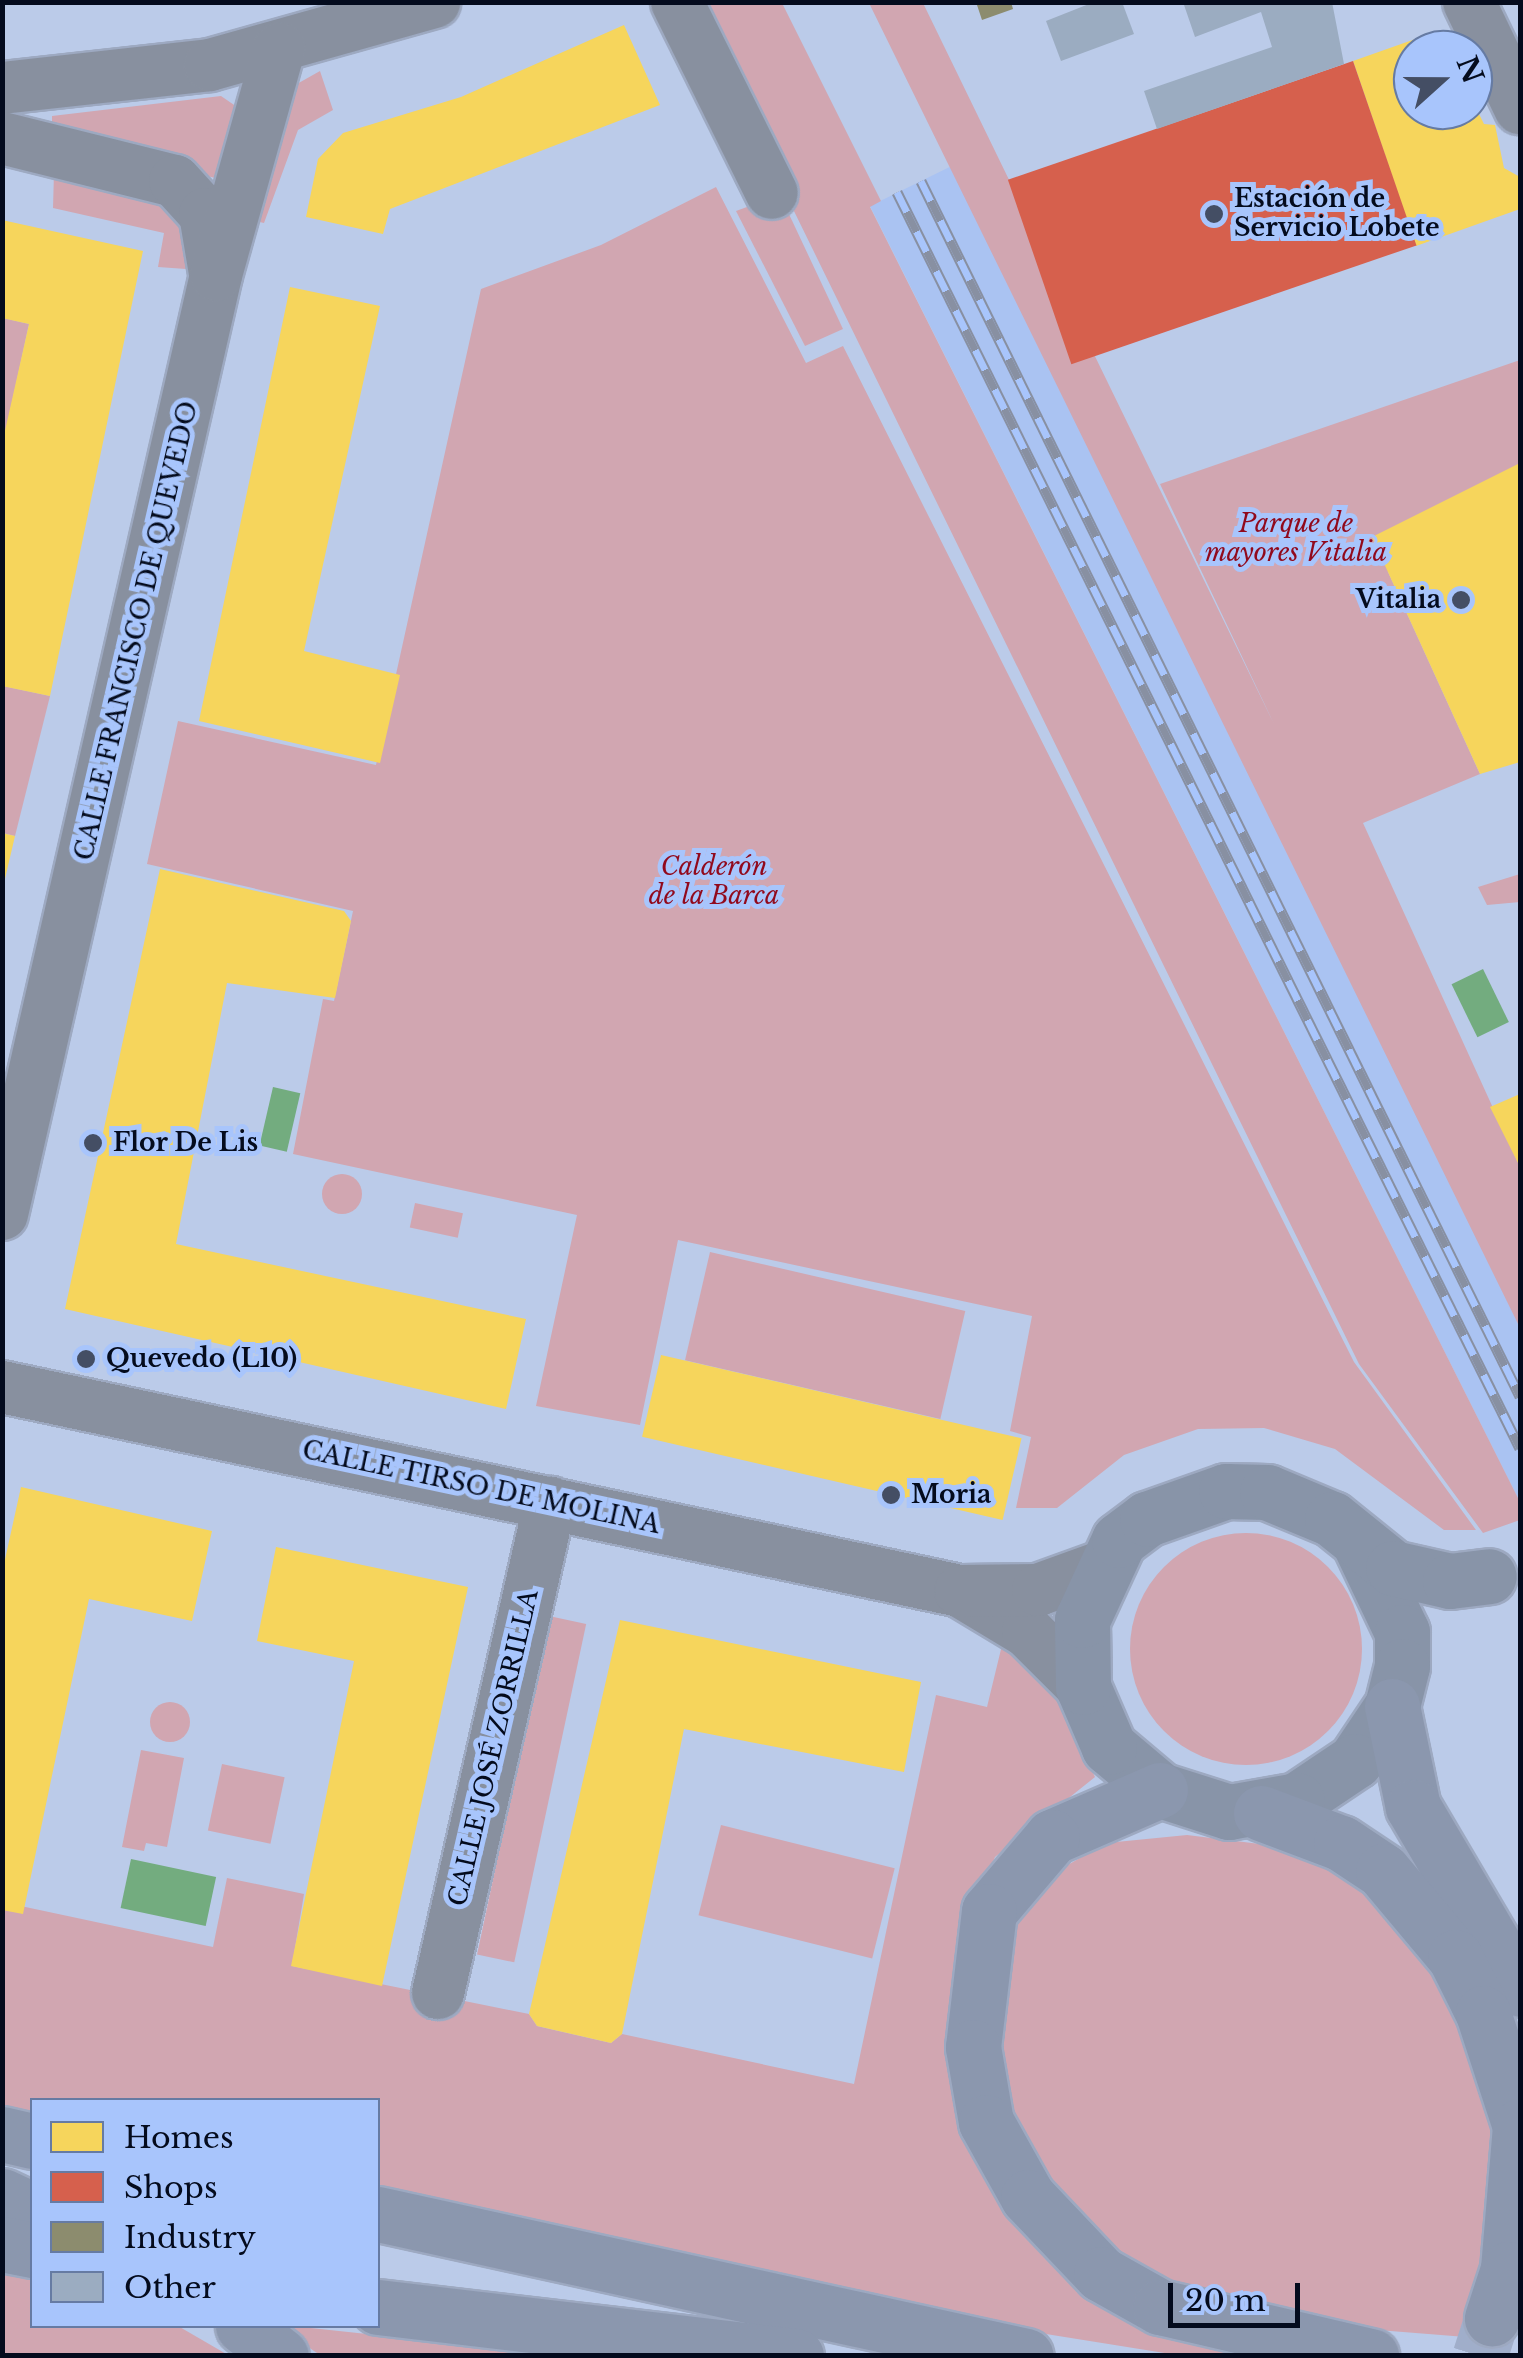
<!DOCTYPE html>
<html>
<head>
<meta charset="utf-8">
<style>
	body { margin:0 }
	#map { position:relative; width:1523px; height:2358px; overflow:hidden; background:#bbcbe9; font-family:"Libre Baskerville",serif }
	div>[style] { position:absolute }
	.built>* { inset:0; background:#aac3f2 }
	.green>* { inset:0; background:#d1a6b1; transform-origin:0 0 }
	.round { border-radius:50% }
	.water>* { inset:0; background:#73ac7f; transform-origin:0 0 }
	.homes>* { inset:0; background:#f6d55c; transform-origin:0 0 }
	.shops>* { inset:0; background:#d6604d; transform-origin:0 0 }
	.industry>* { inset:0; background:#8c8c6e }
	.building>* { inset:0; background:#9bacc1 }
	.highway-tunnel>* { height:55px; margin-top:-27.5px; transform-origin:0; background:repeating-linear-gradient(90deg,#a0aeca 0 55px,transparent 0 83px) }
	.roads { filter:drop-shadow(2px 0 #9da9c1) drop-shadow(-2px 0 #9da9c1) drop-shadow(0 2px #9da9c1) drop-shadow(0 -2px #9da9c1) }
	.minor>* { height:52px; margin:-26px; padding:0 26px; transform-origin:26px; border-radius:26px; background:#88909f }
	.major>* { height:55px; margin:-27.5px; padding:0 27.5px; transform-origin:27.5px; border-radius:27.5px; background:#8894a8 }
	.highway>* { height:55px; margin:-27.5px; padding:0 27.5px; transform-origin:27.5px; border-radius:27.5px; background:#8b97ae }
	.rail>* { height:11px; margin-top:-5.5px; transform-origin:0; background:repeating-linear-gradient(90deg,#a8c5fc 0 22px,#8890a2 0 44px); box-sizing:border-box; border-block:2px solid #8890a2 }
	.dots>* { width:28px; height:28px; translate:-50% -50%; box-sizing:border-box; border:5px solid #a8c5fc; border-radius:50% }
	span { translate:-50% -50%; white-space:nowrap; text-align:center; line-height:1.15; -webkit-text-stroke:10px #a8c5fc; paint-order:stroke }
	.poi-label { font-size:25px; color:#040b1d; font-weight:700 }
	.left { translate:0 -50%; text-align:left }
	.right { translate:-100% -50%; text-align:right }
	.park-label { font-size:25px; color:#91091c; font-style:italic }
	.street-label { font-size:25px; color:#040b1d }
	.frame { position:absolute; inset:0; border:5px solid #040b1d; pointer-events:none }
	.legend { position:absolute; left:30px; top:2098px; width:350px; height:230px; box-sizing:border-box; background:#a8c5fc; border:2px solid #667ba3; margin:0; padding:12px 18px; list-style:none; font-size:30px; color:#040b1d }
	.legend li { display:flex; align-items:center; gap:20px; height:50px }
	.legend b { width:50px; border:2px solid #667ba3 }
	.north { position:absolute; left:1393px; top:30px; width:100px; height:100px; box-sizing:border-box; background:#a8c5fc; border:2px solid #667ba3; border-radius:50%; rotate:69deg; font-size:28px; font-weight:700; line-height:40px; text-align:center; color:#040b1d }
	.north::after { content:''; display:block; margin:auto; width:35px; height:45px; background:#444e64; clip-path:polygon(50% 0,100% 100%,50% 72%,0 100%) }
	.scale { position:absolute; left:1168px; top:2283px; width:132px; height:45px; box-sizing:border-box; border:5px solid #040b1d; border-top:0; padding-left:12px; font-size:30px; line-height:35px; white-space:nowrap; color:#040b1d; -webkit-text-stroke:8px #a8c5fc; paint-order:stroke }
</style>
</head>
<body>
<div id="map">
	<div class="built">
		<div style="clip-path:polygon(966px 159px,1520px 1328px,1520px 1502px,870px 206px)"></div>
	</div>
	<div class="green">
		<div style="clip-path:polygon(692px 3px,782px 3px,881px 201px,870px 207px,1520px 1502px,1520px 1520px,1483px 1533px,1359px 1364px)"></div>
		<div style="clip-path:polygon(869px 3px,923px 3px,1274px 724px,1160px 484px,1520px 360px,1520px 518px,1388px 572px,1480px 774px,1363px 823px,1520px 1167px,1520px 1328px)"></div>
		<div style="clip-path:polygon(320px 71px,333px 110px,298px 130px,264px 223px,251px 220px,288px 89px)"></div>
		<div style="clip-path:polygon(221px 96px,240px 109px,224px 180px,52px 140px,52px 116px)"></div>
		<div style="clip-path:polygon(54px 172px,144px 189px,179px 210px,186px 269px,158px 267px,164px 233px,53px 208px)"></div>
		<div style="clip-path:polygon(716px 187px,806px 363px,843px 346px,1354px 1362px,1476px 1530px,1444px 1530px,1335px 1449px,1264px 1428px,1198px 1429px,1124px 1455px,1057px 1508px,1016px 1508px,1031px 1437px,1010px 1431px,1032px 1316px,678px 1240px,640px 1425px,536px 1406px,577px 1215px,293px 1154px,323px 999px,334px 1001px,353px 911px,147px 864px,178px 721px,376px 765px,481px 289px,601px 245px)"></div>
		<div style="clip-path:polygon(780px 195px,843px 329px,805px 346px,736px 211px)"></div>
		<div style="clip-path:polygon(3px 318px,29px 324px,3px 444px)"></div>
		<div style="clip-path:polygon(3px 686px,50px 696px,15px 836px,3px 833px)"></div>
		<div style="clip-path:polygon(1520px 874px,1520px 902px,1487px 905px,1478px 887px)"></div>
		<div class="round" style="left:322px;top:1174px;width:40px;height:40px"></div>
		<div style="left:415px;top:1203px;width:49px;height:25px;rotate:12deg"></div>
		<div style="left:710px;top:1252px;width:262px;height:111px;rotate:13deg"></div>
		<div class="round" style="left:1130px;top:1533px;width:232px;height:232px"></div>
		<div style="left:549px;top:1616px;width:38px;height:346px;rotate:12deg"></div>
		<div style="clip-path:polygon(1003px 1641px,1056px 1694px,1095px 1777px,995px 1857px,957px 1953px,954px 2019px,988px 2168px,1258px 2355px,1177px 2355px,1021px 2330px,378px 2187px,378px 2100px,32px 2100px,32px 2117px,3px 2110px,2px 1902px,213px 1947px,227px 1878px,304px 1894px,292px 1966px,529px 2014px,537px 2026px,611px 2043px,622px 2034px,854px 2084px,936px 1695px,987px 1707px)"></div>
		<div class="round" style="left:150px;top:1702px;width:40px;height:40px"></div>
		<div style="clip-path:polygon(141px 1750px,184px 1758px,167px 1847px,146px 1843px,144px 1851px,122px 1847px)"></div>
		<div style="left:222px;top:1764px;width:64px;height:68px;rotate:12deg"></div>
		<div style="left:721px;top:1825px;width:179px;height:93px;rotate:14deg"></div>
		<div style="clip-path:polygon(1187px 1835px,1268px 1845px,1325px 1865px,1368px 1889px,1441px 1963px,1504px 2152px,1466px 2337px,1340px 2327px,1160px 2277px,1105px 2246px,1025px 2151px,1003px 2091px,994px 2013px,1019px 1916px,1059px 1870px,1106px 1843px)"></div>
		<div style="clip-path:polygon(2px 2271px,32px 2278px,32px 2326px,178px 2326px,228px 2355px,3px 2355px)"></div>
		<div style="clip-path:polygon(277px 2326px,292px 2326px,565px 2355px,320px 2355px)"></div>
	</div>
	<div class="water">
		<div style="left:1483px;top:969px;width:59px;height:35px;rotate:64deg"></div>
		<div style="left:273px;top:1087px;width:28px;height:60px;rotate:13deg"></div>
		<div style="left:131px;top:1859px;width:87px;height:50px;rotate:12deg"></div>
	</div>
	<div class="homes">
		<div style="clip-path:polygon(624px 25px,660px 105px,390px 209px,383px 234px,306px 217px,318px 159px,343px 133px,461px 97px)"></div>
		<div style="clip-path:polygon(1438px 31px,1447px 50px,1413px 50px,1413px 110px,1473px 110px,1473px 102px,1484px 124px,1495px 125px,1504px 168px,1520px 177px,1520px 209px,1416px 246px,1353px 61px)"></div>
		<div style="clip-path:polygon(2px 220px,143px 251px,50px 696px,2px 686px,2px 444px,29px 324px,2px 318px)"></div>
		<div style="clip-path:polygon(290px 287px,380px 306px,304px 651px,400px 675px,380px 763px,199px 721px)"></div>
		<div style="clip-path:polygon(1520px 463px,1520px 762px,1480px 774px,1372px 537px)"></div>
		<div style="clip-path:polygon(2px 833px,15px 836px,4px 883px,2px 883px)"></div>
		<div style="clip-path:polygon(160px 869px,344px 911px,351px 921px,335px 998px,227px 983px,176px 1244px,526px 1319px,506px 1409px,65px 1309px)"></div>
		<div style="clip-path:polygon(1520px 1094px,1520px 1167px,1490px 1107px)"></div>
		<div style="left:661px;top:1355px;width:370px;height:84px;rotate:13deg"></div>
		<div style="clip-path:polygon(21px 1487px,212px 1531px,192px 1621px,89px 1599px,23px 1914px,2px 1910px,2px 1573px)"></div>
		<div style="clip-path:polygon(276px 1547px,468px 1587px,382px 1986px,291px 1966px,354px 1661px,257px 1641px)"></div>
		<div style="clip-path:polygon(620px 1620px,921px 1682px,904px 1772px,684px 1729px,622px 2034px,611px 2043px,537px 2026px,529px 2014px)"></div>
	</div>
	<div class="shops">
		<div style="left:1353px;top:61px;width:195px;height:365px;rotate:71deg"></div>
	</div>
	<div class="industry">
		<div style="clip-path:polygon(976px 2px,1011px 2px,1013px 9px,982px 20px)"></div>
	</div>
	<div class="building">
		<div style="clip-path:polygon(1094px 2px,1122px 2px,1134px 34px,1061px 61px,1046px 21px)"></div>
		<div style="clip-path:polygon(1183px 2px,1332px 2px,1344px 64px,1157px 129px,1144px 91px,1272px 47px,1261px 12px,1195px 37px)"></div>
	</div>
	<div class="highway-tunnel">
		<div style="left:1480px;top:2356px;width:40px;rotate:-72deg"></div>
	</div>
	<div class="roads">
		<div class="minor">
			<div style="left:677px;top:2px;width:213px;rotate:63.6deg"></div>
			<div style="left:1469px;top:2px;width:118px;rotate:64.3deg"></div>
			<div style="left:2px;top:88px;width:209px;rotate:-6.3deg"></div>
			<div style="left:210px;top:65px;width:233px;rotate:-15.7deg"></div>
			<div style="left:2px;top:138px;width:178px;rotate:14deg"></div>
			<div style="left:175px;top:181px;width:45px;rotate:47.7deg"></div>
			<div style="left:205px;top:214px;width:60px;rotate:80.4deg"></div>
			<div style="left:2px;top:1214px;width:963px;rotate:-77.16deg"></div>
			<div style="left:216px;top:275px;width:235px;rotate:-74.4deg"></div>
			<div style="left:2px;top:1387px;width:979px;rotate:12.02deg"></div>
			<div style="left:960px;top:1591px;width:79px;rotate:31.1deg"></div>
			<div style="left:1028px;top:1632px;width:78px;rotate:45deg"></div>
			<div style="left:961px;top:1591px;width:77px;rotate:-0.7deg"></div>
			<div style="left:1038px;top:1590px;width:70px;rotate:-20deg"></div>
			<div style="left:438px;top:1993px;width:503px;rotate:-77.12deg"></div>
		</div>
		<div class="major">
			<div style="left:1359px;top:1542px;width:100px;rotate:64.5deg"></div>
			<div style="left:1402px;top:1632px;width:34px;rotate:90deg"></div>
			<div style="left:1402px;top:1666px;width:41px;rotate:104deg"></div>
			<div style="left:1392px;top:1706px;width:66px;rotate:123.9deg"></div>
			<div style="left:1355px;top:1761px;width:70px;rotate:146.1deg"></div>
			<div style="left:1297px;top:1800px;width:69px;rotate:170deg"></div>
			<div style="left:1229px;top:1812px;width:72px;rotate:-162.3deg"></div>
			<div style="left:1160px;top:1790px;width:67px;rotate:-139.9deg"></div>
			<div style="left:1109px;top:1747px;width:65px;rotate:-113.4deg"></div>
			<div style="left:1083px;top:1687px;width:67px;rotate:-90.9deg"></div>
			<div style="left:1082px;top:1620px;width:88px;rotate:-65.2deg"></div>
			<div style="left:1119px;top:1540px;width:35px;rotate:-37deg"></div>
			<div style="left:1147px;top:1519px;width:84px;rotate:-19.5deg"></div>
			<div style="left:1226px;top:1491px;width:41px;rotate:1.4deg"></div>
			<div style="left:1267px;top:1492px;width:70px;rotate:22.6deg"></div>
			<div style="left:1332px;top:1519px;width:78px;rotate:38.8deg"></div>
			<div style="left:1393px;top:1568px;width:58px;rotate:12.8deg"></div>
			<div style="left:1450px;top:1581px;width:39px;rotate:-7deg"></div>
		</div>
		<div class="highway">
			<div style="left:1392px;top:1706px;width:103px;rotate:78.3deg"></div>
			<div style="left:1413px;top:1807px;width:211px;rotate:59.5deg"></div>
			<div style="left:1160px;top:1790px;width:118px;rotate:156.5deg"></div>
			<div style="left:1052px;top:1837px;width:97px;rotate:130.4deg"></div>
			<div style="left:989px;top:1911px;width:137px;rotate:96.7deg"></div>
			<div style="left:973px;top:2047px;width:76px;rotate:80.2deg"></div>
			<div style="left:986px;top:2122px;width:86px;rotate:60.8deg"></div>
			<div style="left:1028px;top:2197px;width:106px;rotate:46.5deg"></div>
			<div style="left:1101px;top:2274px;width:68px;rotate:29.2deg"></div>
			<div style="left:1160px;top:2307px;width:217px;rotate:13.1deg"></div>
			<div style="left:1261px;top:1813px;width:85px;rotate:20.6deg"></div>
			<div style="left:1341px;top:1843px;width:50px;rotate:33.7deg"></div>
			<div style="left:1383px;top:1871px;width:112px;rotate:50.1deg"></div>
			<div style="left:1455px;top:1957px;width:63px;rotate:63.4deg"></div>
			<div style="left:1483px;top:2013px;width:119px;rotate:71.9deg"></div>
			<div style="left:1520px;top:2126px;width:144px;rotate:94.8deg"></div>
			<div style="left:1508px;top:2269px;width:52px;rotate:108.1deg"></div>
			<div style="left:2px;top:2134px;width:31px;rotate:13deg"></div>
			<div style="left:2px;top:2196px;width:33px;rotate:25deg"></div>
			<div style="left:378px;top:2214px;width:663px;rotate:12.36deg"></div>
			<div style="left:2px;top:2244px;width:31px;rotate:11deg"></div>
			<div style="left:378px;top:2307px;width:421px;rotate:6.7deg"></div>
			<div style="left:243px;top:2326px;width:48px;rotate:38.3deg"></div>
		</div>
	</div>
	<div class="rail">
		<div style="left:921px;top:181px;width:1355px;rotate:63.76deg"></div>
		<div style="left:897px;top:192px;width:1402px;rotate:63.62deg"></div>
	</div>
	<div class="dots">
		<div style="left:1214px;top:214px;background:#444e64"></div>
		<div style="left:1461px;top:600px;background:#444e64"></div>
		<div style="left:93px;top:1143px;background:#444e64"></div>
		<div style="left:86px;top:1359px;background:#444e64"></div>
		<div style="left:891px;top:1495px;background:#444e64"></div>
	</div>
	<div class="poi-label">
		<span class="left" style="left:1234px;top:214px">Estación de<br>Servicio Lobete</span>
		<span class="right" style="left:1441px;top:600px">Vitalia</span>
		<span class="left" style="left:113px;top:1143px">Flor De Lis</span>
		<span class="left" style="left:106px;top:1359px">Quevedo (L10)</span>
		<span class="left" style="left:911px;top:1495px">Moria</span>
	</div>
	<div class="park-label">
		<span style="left:1296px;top:539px">Parque de<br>mayores Vitalia</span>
		<span style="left:714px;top:882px">Calderón<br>de la Barca</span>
	</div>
	<div class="street-label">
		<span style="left:137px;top:631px;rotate:-77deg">CALLE FRANCISCO DE QUEVEDO</span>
		<span style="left:481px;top:1488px;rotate:12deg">CALLE TIRSO DE MOLINA</span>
		<span style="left:494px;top:1748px;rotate:-77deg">CALLE JOSÉ ZORRILLA</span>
	</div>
	<div class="frame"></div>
	<ul class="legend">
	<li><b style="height:28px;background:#f6d55c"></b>Homes</li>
	<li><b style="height:28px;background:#d6604d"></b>Shops</li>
	<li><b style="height:28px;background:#8c8c6e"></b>Industry</li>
	<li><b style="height:28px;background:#9bacc1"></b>Other</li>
	</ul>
	<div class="north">N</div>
	<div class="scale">20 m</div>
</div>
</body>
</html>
